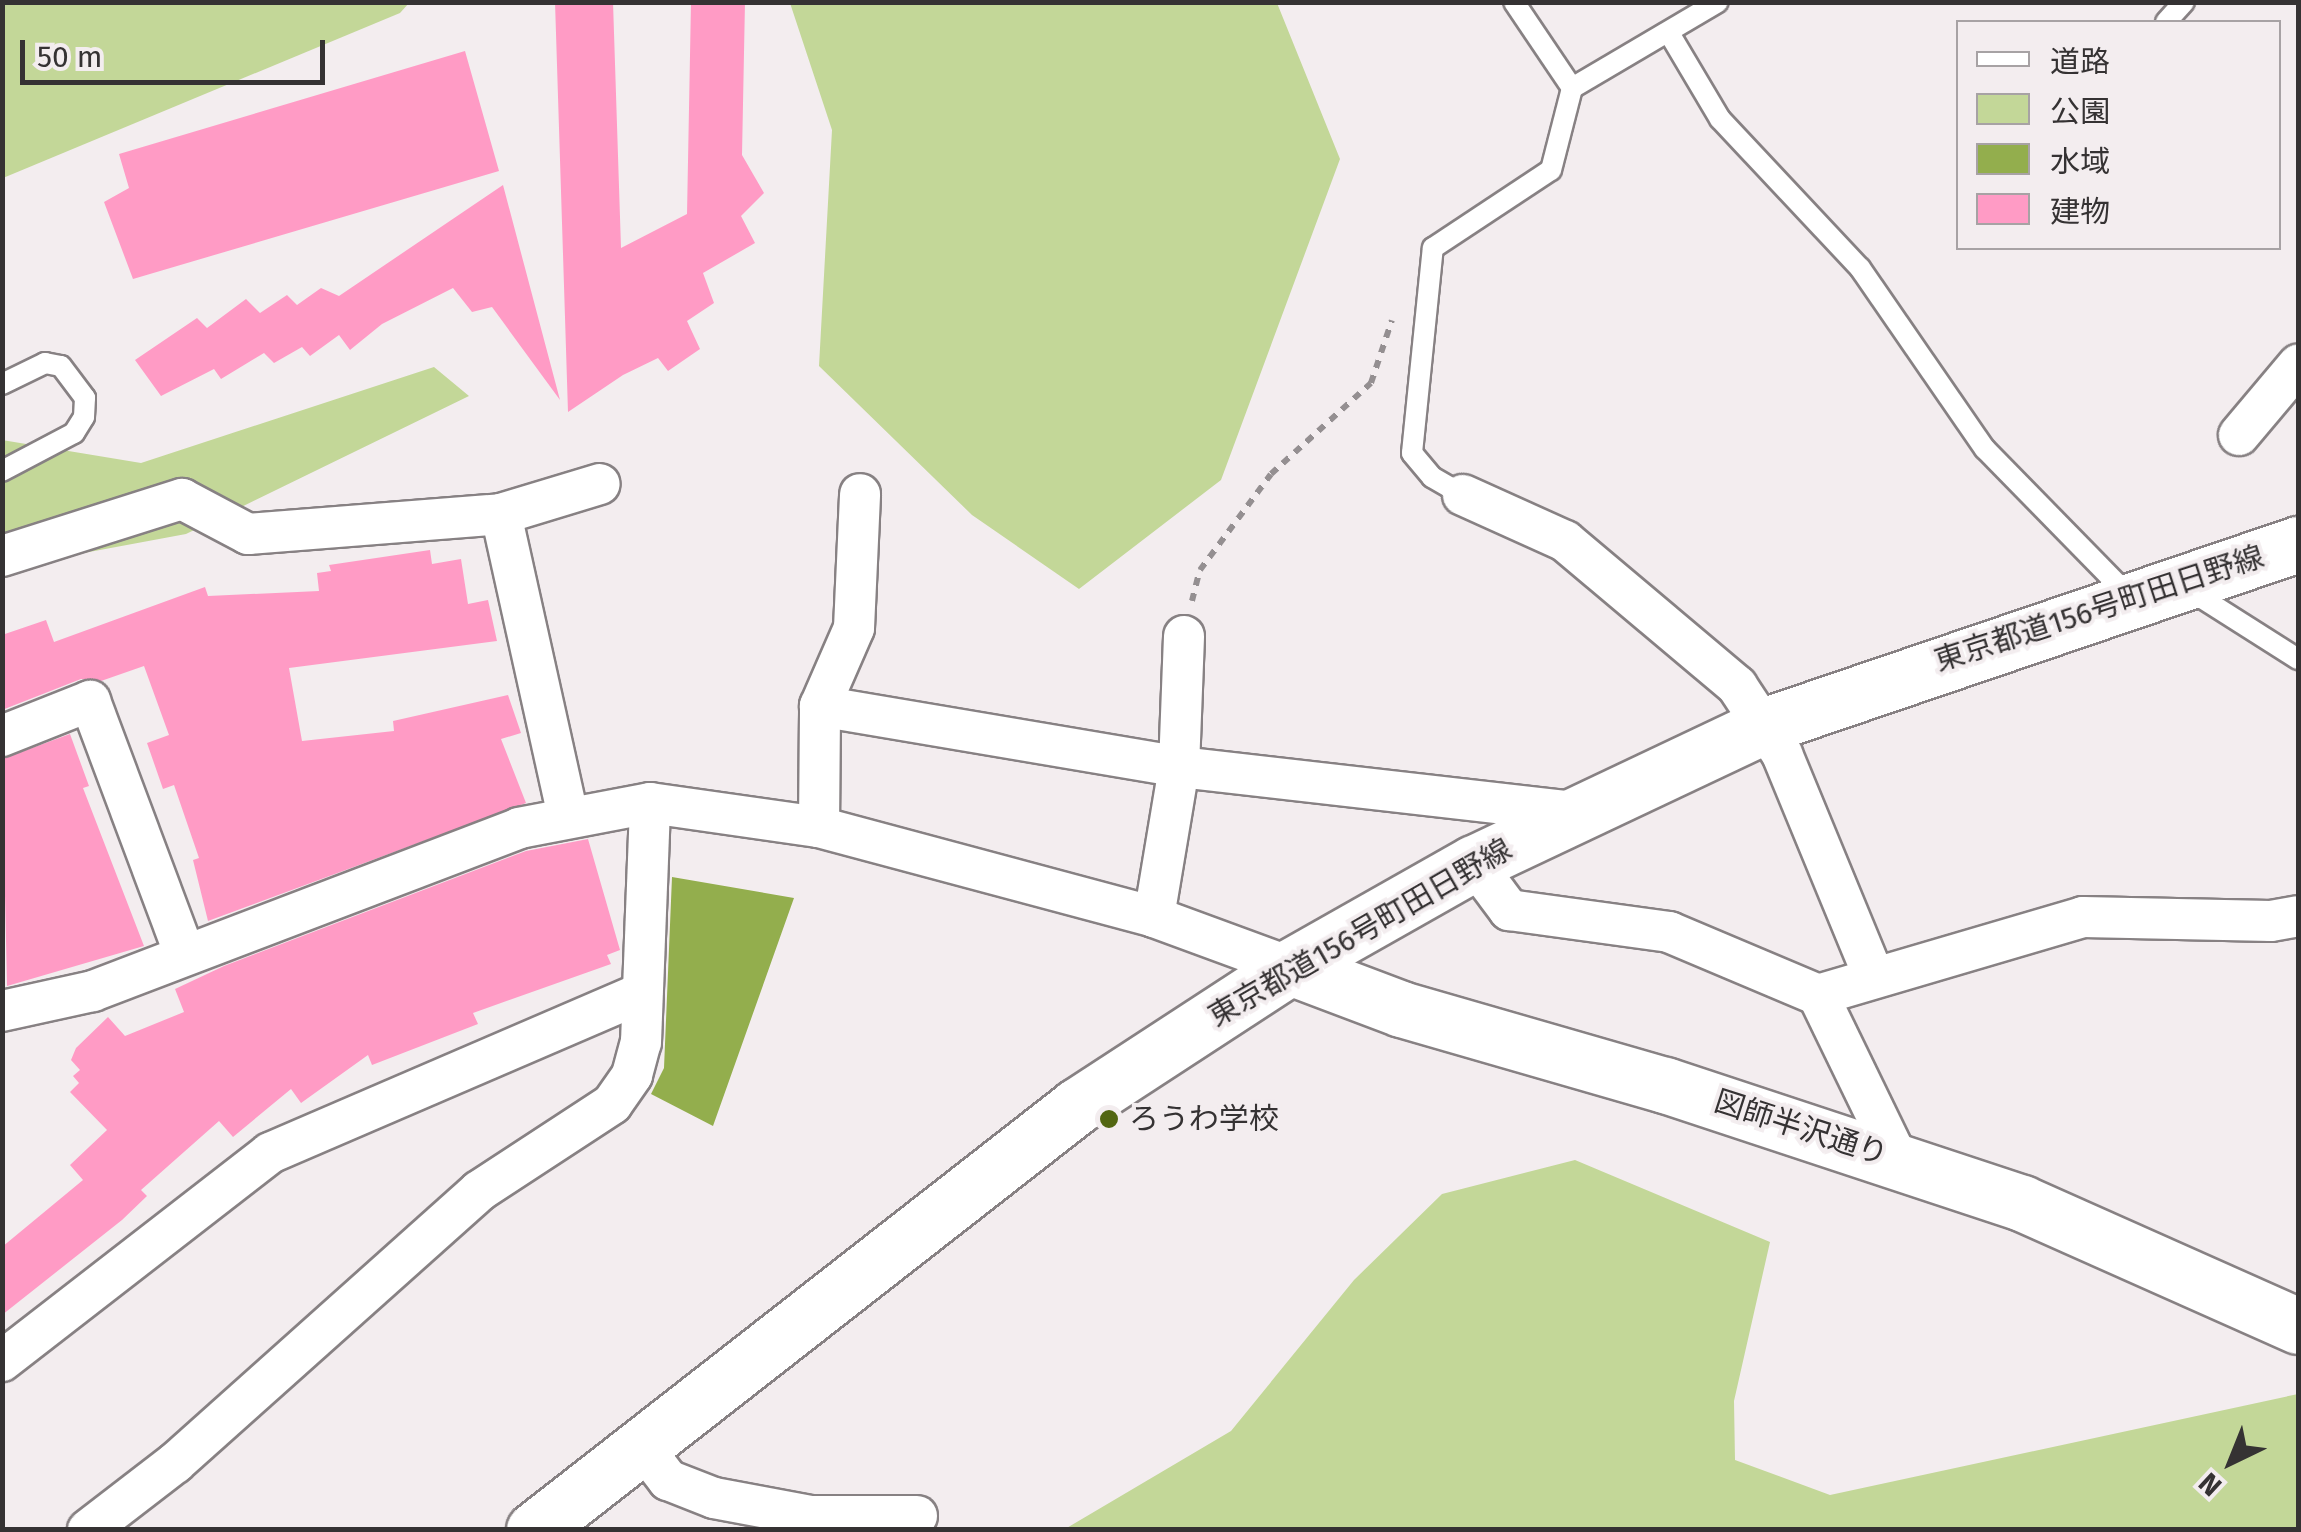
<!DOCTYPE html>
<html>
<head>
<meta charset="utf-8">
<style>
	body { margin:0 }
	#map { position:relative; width:2301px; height:1532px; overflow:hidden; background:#f3edef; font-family:"Fira Sans","Noto Sans JP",sans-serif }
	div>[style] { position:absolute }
	.green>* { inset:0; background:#c3d798 }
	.water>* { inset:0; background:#93ae4d }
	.building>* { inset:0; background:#ff9bc5 }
	.path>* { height:6px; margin-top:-3px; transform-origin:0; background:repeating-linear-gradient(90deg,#948f91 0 8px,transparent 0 16px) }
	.roads { filter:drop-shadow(2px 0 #878183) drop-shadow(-2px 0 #878183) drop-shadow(0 2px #878183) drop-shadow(0 -2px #878183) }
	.lane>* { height:20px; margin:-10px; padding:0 10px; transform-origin:10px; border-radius:10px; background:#fff }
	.street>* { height:40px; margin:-20px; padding:0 20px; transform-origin:20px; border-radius:20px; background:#fff }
	.secondary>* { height:55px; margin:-27.5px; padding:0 27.5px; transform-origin:27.5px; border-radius:27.5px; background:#fff }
	.dots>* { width:28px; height:28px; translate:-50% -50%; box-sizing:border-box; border:5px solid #f3edef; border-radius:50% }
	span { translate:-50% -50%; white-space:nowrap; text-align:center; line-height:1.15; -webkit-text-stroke:8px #f3edef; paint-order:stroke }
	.street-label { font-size:30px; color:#353233 }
	.poi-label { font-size:30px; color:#353233 }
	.left { translate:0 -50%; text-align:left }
	.frame { position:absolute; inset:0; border:5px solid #353233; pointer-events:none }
	.legend { position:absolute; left:1956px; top:20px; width:325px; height:230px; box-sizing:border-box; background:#f3edef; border:2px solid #a7a2a4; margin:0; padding:12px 18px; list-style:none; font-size:30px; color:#353233 }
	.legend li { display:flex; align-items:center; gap:20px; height:50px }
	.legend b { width:50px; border:2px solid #a7a2a4 }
	.north { position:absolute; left:2181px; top:1412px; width:100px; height:100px; -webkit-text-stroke:8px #f3edef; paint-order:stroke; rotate:223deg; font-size:28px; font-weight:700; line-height:40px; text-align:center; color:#353233 }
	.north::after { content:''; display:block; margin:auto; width:35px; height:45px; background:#353233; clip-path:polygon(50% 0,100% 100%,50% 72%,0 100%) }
	.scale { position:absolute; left:20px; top:40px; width:305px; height:45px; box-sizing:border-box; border:5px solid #353233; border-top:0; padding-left:12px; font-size:30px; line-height:35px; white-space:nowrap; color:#353233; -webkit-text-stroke:8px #f3edef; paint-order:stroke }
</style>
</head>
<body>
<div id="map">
	<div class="green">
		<div style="clip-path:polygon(3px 2px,409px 2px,409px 3px,400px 13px,3px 178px)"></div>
		<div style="clip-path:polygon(790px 3px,1277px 3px,1340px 159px,1221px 480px,1079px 589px,972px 515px,819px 366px,832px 130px)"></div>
		<div style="clip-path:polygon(434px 367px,469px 396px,186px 534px,3px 568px,2px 440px,141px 463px)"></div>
		<div style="clip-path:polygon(1575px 1160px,1770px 1242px,1734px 1401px,1735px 1460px,1830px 1495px,2298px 1394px,2298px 1529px,1065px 1529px,1231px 1431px,1354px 1280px,1442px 1194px)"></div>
	</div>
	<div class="water">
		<div style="clip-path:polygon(672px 877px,794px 898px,713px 1126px,651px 1094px,664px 1068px)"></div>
	</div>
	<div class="building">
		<div style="clip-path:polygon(555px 2px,613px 2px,621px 248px,687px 214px,691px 2px,745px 2px,742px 155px,764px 193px,741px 216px,755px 243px,703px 273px,714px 303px,687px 321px,700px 349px,668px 371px,658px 358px,623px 375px,568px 412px)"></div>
		<div style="clip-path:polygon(465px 51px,499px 171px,133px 279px,104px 202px,129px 188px,119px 154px)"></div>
		<div style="clip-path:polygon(503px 185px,560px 400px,492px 307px,472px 312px,453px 288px,382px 324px,350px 350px,339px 335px,310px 356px,302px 347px,274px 363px,264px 353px,221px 379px,214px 369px,161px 396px,135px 360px,197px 318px,207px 328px,246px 299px,260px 313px,287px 295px,297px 305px,321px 288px,339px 296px)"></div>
		<div style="clip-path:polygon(430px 550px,432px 564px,461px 559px,468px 604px,488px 600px,497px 641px,289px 668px,302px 741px,394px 731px,393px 721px,508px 695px,521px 733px,501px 739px,526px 803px,208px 921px,193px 860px,199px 858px,174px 785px,163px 789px,147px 743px,169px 735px,144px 666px,101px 681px,81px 679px,2px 710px,2px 635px,46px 620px,54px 642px,205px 587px,208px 596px,319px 591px,317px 573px,331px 571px,329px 565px)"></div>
		<div style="clip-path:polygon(70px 734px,89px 786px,83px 788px,144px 946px,7px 986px,2px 759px)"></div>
		<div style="clip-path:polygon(588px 839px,620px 950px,607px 955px,611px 964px,473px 1013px,478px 1024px,372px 1065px,368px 1055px,301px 1103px,291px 1089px,233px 1137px,219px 1121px,141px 1190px,147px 1196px,122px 1220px,2px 1315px,2px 1247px,83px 1180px,70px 1165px,107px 1130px,70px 1092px,79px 1083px,73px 1076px,80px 1070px,71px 1060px,76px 1048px,108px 1017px,125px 1036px,184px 1012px,175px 989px,224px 966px,526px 851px)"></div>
	</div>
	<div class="path">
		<div style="left:1192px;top:601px;width:32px;rotate:-76deg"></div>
		<div style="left:1200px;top:570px;width:119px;rotate:-53.5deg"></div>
		<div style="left:1271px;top:474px;width:135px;rotate:-42.3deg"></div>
		<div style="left:1371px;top:383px;width:66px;rotate:-71.6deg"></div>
	</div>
	<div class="roads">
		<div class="lane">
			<div style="left:1514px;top:2px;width:104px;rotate:56deg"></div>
			<div style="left:2166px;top:22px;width:27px;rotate:-48deg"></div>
			<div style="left:1669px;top:33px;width:100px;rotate:59.3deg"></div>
			<div style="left:1720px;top:119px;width:204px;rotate:46.8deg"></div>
			<div style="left:1860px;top:268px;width:220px;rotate:55.4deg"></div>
			<div style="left:1985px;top:449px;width:207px;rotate:45.6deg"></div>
			<div style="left:2px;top:384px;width:48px;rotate:-26deg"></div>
			<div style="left:45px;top:363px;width:16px;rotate:11deg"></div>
			<div style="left:61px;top:366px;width:40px;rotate:53deg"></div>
			<div style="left:85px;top:398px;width:19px;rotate:93deg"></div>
			<div style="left:84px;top:417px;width:19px;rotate:122deg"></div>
			<div style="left:74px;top:433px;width:81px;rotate:152.2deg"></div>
			<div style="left:1463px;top:495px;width:36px;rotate:-150deg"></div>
			<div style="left:1432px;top:477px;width:31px;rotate:-130deg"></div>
			<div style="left:1412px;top:453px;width:206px;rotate:-84.2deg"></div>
			<div style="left:1433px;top:248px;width:141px;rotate:-33.5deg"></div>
			<div style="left:1551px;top:170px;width:85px;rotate:-75.6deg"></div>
			<div style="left:1572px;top:88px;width:169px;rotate:-30.5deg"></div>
			<div style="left:2186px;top:588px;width:133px;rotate:32.4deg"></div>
		</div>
		<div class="street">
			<div style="left:2239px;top:435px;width:92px;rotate:-49.9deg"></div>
			<div style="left:1463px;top:495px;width:112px;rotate:24.3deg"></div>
			<div style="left:1565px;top:541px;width:225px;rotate:40.1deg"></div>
			<div style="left:1737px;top:686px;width:82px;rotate:56.5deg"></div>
			<div style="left:1782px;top:754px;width:239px;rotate:67.6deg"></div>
			<div style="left:501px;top:514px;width:310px;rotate:77.5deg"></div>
			<div style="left:2px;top:556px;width:189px;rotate:-17.6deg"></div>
			<div style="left:182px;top:499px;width:75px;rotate:27.9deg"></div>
			<div style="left:248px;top:534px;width:254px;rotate:-4.5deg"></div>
			<div style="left:501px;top:514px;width:103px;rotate:-16.9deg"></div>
			<div style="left:820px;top:706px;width:364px;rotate:9.6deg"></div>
			<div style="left:1179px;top:767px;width:399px;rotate:6.5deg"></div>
			<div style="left:2px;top:736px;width:95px;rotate:-21.7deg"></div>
			<div style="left:90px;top:701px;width:271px;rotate:69.5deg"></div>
			<div style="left:819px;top:827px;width:121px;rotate:-89.5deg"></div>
			<div style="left:820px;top:706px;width:85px;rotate:-66.4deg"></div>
			<div style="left:854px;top:628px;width:134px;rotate:-87.4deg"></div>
			<div style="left:1474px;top:863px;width:59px;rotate:53.3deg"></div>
			<div style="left:1509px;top:910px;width:162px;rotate:7.8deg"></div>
			<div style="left:1669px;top:932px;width:162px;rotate:22.9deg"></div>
			<div style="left:1818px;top:995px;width:276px;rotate:-16.4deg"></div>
			<div style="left:2083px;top:917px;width:188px;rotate:1.2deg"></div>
			<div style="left:2271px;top:921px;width:27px;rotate:-10deg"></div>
			<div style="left:1154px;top:917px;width:152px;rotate:-80.5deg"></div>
			<div style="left:1179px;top:767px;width:131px;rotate:-87.8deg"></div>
			<div style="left:1818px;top:995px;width:181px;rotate:64.1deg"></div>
			<div style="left:2px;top:1011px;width:93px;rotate:-12.4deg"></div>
			<div style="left:93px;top:991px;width:456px;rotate:-20.9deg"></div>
			<div style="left:519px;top:828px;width:133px;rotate:-10.8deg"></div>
			<div style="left:650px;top:803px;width:171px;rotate:8.1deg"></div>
			<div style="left:819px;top:827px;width:347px;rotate:15deg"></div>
			<div style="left:1154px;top:917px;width:145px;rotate:20.2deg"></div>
			<div style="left:2px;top:1361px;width:339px;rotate:-37.8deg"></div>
			<div style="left:270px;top:1153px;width:405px;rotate:-23.3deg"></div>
			<div style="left:642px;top:1446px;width:43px;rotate:52.6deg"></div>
			<div style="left:668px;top:1480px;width:49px;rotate:21.4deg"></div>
			<div style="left:714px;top:1498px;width:98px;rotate:10.6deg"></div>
			<div style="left:810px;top:1516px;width:107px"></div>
			<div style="left:88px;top:1530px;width:110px;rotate:-37.6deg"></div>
			<div style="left:175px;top:1463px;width:408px;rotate:-41.8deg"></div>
			<div style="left:479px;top:1191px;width:159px;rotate:-33.2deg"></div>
			<div style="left:612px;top:1104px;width:35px;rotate:-55deg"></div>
			<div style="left:632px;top:1075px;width:34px;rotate:-75deg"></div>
			<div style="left:641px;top:1042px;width:239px;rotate:-87.8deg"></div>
		</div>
		<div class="secondary">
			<div style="left:1290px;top:967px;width:119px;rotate:20.7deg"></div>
			<div style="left:1401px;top:1009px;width:275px;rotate:16.1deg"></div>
			<div style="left:1665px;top:1085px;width:376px;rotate:18.3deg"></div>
			<div style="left:2022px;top:1203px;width:302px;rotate:24deg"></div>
			<div style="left:534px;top:1530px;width:689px;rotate:-37.98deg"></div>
			<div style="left:1077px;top:1106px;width:254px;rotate:-33.1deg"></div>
			<div style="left:1290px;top:967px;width:211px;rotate:-29.5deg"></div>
			<div style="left:1474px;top:863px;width:323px;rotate:-25.3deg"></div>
			<div style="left:1766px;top:725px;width:562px;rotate:-18.79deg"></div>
		</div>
	</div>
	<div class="dots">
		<div style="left:1109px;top:1119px;background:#526611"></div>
	</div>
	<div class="street-label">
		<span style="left:2099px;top:609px;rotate:-18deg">東京都道156号町田日野線</span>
		<span style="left:1360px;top:933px;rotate:-30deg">東京都道156号町田日野線</span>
		<span style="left:1801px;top:1128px;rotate:18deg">図師半沢通り</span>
	</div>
	<div class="poi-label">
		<span class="left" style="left:1129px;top:1119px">ろうわ学校</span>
	</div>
	<div class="frame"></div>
	<ul class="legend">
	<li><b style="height:12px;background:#fff"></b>道路</li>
	<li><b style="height:28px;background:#c3d798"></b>公園</li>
	<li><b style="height:28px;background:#93ae4d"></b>水域</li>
	<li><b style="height:28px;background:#ff9bc5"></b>建物</li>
	</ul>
	<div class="north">N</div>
	<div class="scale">50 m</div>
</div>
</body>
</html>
